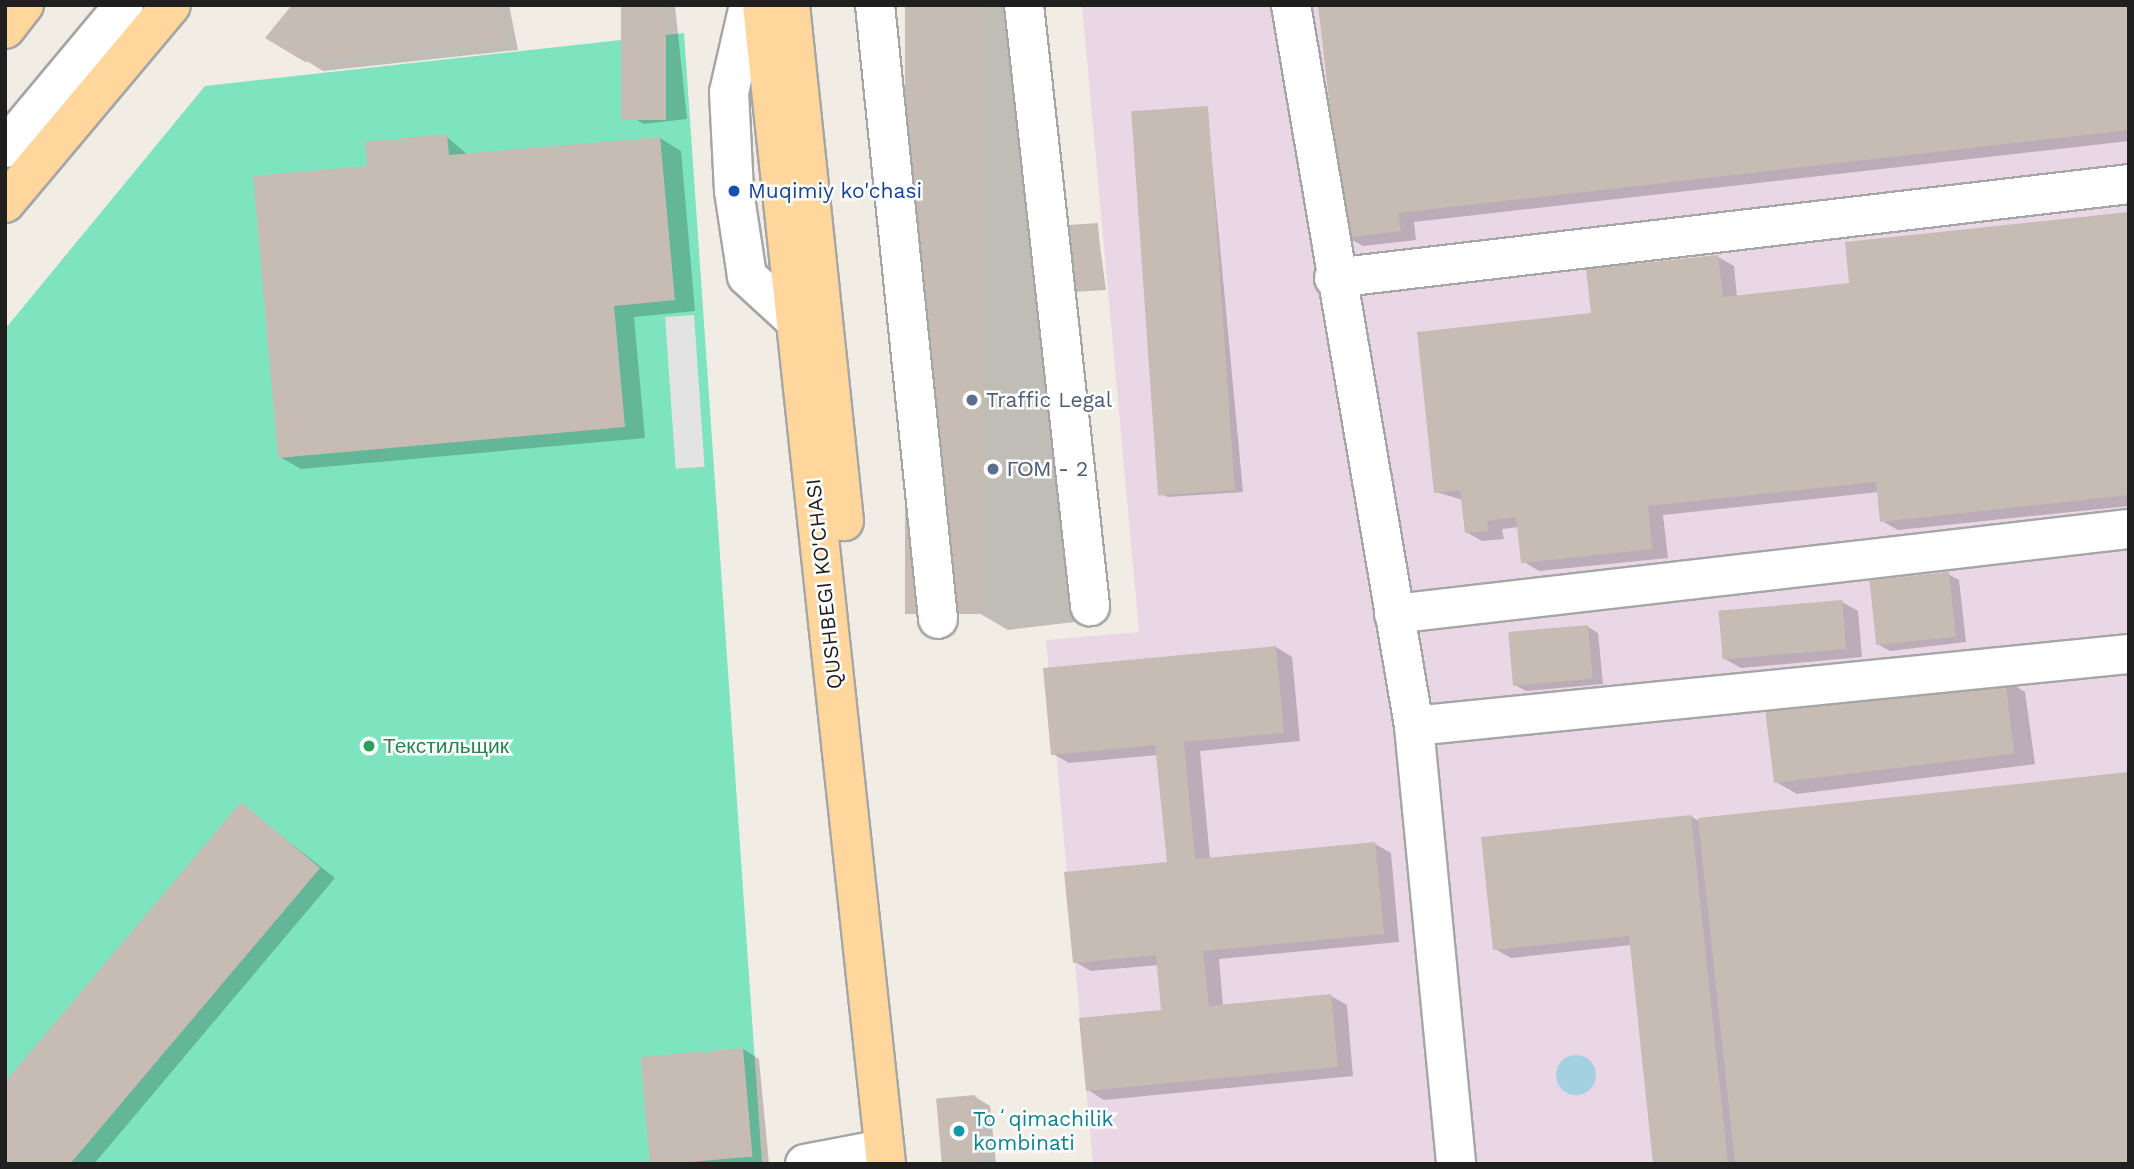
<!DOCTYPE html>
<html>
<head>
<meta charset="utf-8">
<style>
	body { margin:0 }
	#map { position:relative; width:2134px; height:1169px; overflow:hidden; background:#f1ede5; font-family:"Work Sans",sans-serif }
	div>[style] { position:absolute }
	.industrial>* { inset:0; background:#ead7e6 }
	.pitch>* { inset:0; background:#7ee4c0 }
	.parking>* { inset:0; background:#e3e3e3; transform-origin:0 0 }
	.water>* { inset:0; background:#a3d1e1 }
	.round { border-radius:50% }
	.shadow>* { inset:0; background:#0003 }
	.building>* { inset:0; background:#c6bcb4; transform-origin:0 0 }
	.roads { filter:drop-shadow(2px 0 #a6a6a6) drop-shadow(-2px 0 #a6a6a6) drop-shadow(0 2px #a6a6a6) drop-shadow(0 -2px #a6a6a6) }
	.minor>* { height:38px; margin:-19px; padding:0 19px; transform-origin:19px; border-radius:19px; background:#fff }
	.major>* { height:38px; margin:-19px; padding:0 19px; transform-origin:19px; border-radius:19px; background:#ffd79c }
	.dots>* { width:19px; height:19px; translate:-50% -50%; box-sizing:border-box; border:4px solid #fff; border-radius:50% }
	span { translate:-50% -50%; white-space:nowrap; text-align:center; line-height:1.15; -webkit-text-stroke:5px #fff; paint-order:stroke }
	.transit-label { font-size:21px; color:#164399 }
	.left { translate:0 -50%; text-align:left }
	.service-label { font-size:21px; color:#4e5e75 }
	.street-label { font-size:21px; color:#1f1f1f }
	.leisure-label { font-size:21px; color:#27864d }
	.culture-label { font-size:21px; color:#0d838f }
	.frame { position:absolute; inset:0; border:7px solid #1f1f1f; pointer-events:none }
</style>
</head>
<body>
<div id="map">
	<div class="industrial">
		<div style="clip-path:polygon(1082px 5px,2129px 5px,2129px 1164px,1093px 1164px,1046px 640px,1139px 632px)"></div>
	</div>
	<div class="pitch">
		<div style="clip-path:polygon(684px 33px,762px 1164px,5px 1164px,5px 329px,205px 86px)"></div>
	</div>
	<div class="parking">
		<div style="left:694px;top:315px;width:152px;height:29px;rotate:86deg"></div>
	</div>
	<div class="water">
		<div class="round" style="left:1556px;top:1055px;width:40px;height:40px"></div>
	</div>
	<div class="shadow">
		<div style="clip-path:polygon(294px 5px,509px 5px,518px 50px,323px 71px,268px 37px)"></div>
		<div style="clip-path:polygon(622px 5px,675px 6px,687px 119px,644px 124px,633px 118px)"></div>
		<div style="clip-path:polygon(907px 5px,1009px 5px,1083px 621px,1008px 630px,972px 609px)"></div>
		<div style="clip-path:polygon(1320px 5px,2129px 5px,2129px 141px,1414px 222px,1416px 240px,1363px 246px,1347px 237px)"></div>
		<div style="clip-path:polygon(1207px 108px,1243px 492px,1168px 497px,1163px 495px)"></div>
		<div style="clip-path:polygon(446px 136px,468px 155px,660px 138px,681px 151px,695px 311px,634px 317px,645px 438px,301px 469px,280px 457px,369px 168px)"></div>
		<div style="clip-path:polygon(2129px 214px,2129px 506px,1898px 530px,1882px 521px,1879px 492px,1663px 515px,1668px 558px,1539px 571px,1523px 561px,1519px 527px,1502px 529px,1504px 539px,1482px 541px,1466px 532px,1463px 500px,1436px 492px,1593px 315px,1718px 257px,1734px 266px,1737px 297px,1851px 285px)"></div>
		<div style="clip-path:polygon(1097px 224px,1106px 290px,1073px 292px)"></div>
		<div style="clip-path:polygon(1948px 574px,1959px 580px,1966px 642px,1890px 651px,1879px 645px)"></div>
		<div style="clip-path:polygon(1842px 602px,1858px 611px,1862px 657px,1741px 668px,1725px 659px)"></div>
		<div style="clip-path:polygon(1587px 626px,1598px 633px,1603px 684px,1526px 691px,1515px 685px)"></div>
		<div style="clip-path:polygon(1276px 647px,1292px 657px,1300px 741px,1200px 751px,1210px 859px,1375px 844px,1391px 853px,1399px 942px,1219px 959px,1223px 1006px,1331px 996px,1347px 1005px,1353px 1076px,1104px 1100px,1088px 1090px,1163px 1012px,1158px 965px,1091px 971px,1075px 962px,1168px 863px,1158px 755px,1069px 763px,1053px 754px)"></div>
		<div style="clip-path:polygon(2004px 679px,2025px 692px,2035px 764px,1797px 794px,1776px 782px)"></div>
		<div style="clip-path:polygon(242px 805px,335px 878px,94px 1164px,5px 1164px)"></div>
		<div style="clip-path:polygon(1691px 816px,1700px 822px,2129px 1164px,1654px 1164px,1631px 945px,1511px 958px,1495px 949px)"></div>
		<div style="clip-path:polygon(743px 1049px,759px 1059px,769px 1164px,652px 1164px)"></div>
		<div style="clip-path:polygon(974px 1096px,990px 1106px,996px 1164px,944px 1164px)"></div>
	</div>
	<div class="building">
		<div style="clip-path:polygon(292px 5px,495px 5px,502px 42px,305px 62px,265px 38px)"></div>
		<div style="left:621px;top:5px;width:45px;height:115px"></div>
		<div style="left:905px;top:5px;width:78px;height:609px"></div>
		<div style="clip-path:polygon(1318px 5px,2129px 5px,2129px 130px,1398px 213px,1401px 231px,1345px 238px)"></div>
		<div style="left:1208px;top:106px;width:385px;height:77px;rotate:86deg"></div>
		<div style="clip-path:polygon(447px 134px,449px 155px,660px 137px,675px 300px,614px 306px,625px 427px,278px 458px,253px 176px,367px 166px,365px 142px)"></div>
		<div style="clip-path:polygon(2129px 212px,2129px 495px,1880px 522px,1876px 482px,1648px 506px,1652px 549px,1521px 563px,1516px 517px,1487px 521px,1488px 531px,1465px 533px,1460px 490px,1434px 493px,1417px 332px,1591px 313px,1586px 269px,1718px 255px,1723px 297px,1849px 283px,1845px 242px)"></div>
		<div style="left:1098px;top:223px;width:65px;height:37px;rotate:86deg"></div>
		<div style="left:1949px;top:572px;width:65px;height:80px;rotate:84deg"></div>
		<div style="left:1842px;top:600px;width:49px;height:124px;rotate:85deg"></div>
		<div style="left:1588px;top:625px;width:54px;height:80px;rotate:85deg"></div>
		<div style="clip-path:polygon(1276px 646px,1284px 733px,1184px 742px,1195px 859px,1375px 842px,1384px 934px,1203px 951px,1209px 1006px,1331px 994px,1338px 1067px,1086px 1091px,1079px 1018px,1161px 1010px,1156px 955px,1073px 963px,1064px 872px,1167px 862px,1155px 745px,1051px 755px,1043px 668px)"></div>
		<div style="left:2005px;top:678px;width:76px;height:242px;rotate:83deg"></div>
		<div style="clip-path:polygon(2129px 772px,2129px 1164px,1735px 1164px,1698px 818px)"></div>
		<div style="clip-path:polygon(241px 802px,320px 868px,70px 1164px,5px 1164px,5px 1082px)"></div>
		<div style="clip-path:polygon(1691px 815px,1728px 1164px,1653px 1164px,1629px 936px,1493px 950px,1481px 837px)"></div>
		<div style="left:743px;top:1048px;width:109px;height:103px;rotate:85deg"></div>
		<div style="left:975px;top:1095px;width:69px;height:39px;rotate:85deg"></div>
	</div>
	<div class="roads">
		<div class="minor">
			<div style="left:749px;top:5px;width:89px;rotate:102.9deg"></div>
			<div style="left:729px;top:92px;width:99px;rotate:87.1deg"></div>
			<div style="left:734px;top:191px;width:86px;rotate:81.3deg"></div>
			<div style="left:747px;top:276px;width:67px;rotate:42.6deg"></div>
			<div style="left:875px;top:5px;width:617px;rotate:84.14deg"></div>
			<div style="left:1024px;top:5px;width:605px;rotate:83.73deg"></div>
			<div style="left:1291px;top:5px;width:731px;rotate:80.32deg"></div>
			<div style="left:1414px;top:726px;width:440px;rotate:84.5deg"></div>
			<div style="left:5px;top:148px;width:186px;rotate:-50.2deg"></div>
			<div style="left:1334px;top:278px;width:801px;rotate:-6.74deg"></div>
			<div style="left:1394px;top:614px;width:740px;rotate:-6.6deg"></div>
			<div style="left:1414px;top:726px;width:719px;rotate:-5.75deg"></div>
			<div style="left:805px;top:1164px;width:80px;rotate:-10.8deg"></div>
		</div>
		<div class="major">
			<div style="left:762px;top:5px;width:1166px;rotate:83.89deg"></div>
			<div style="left:790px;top:5px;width:519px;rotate:84.03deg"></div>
			<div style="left:5px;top:29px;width:31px;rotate:-52deg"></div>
			<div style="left:5px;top:203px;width:258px;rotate:-50deg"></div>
		</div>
	</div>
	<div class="dots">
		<div style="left:734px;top:191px;background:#1a4fb4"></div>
		<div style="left:972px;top:400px;background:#5c6f8a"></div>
		<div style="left:993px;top:469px;background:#5c6f8a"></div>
		<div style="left:369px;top:746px;background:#2e9e5b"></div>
		<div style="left:959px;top:1131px;background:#0f9aa8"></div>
	</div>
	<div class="transit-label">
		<span class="left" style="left:748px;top:191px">Muqimiy ko'chasi</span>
	</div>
	<div class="service-label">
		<span class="left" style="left:986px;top:400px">Traffic Legal</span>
		<span class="left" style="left:1007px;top:469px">ГОМ - 2</span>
	</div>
	<div class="street-label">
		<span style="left:824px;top:584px;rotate:-96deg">QUSHBEGI KO'CHASI</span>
	</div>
	<div class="leisure-label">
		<span class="left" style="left:383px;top:746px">Текстильщик</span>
	</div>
	<div class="culture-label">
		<span class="left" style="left:973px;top:1131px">Toʻqimachilik<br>kombinati</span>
	</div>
	<div class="frame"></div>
</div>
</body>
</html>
